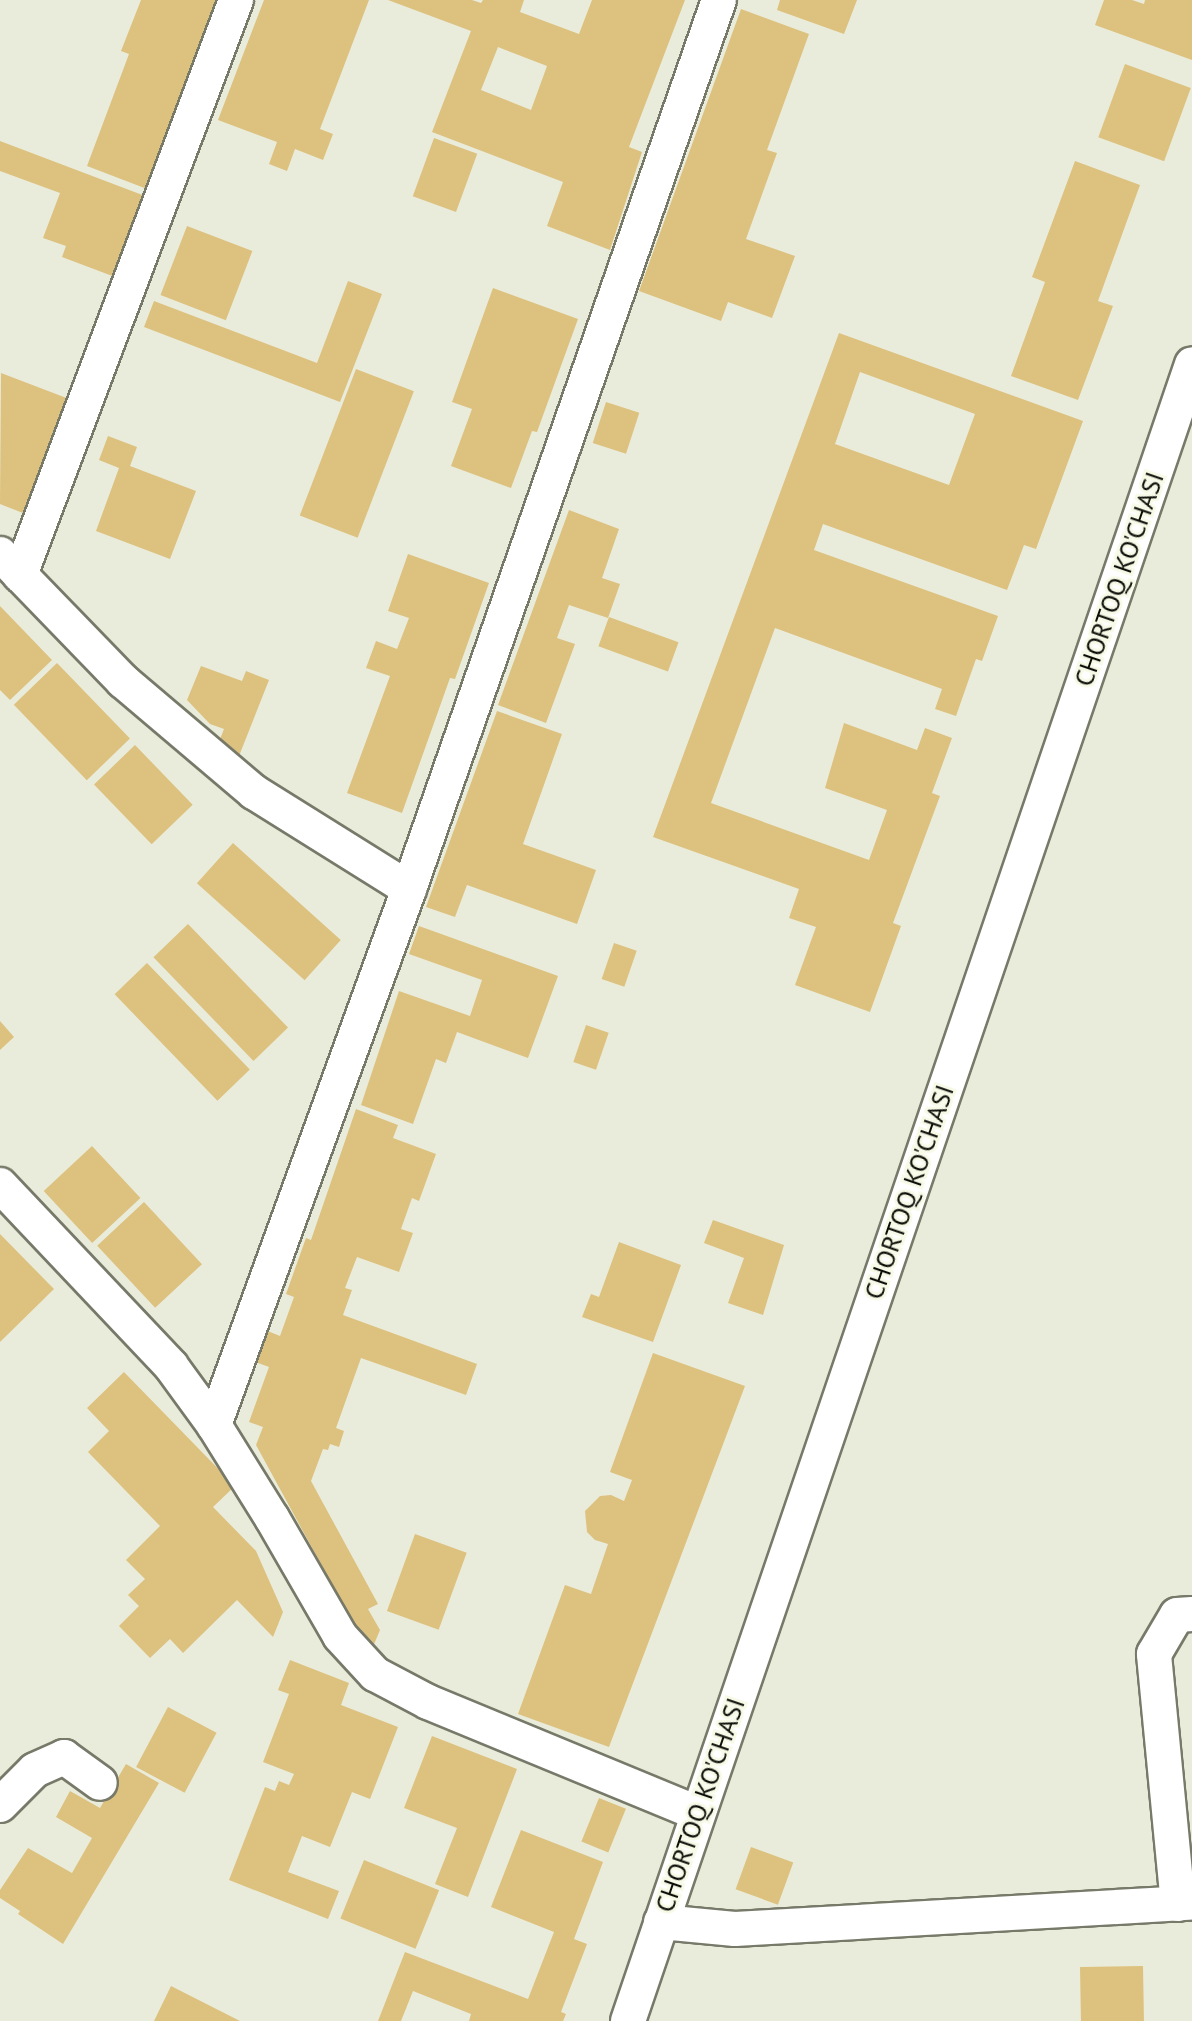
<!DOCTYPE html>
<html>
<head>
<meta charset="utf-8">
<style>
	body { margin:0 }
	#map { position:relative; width:1192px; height:2021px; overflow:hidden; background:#eaecdb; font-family:"PT Sans",sans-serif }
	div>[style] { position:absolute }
	.building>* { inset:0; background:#ddc17e; transform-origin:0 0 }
	.roads { filter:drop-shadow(2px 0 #777969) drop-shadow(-2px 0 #777969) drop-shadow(0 2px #777969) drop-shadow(0 -2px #777969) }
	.minor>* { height:34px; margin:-17px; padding:0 17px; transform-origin:17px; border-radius:17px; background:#fff }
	span { translate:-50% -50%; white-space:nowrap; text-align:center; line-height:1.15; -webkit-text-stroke:6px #f8fae8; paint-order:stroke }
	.street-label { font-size:26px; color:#0d0e08 }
</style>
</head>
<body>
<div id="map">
	<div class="building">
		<div style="clip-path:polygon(141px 0,223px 0,147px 189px,87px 166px,129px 54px,121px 51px)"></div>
		<div style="clip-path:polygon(264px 0,369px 0,320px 129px,333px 134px,323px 160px,295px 149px,287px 171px,269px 164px,277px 142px,218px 120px)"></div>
		<div style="clip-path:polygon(evenodd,388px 0,472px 0,481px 3px,483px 0,524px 0,520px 12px,579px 34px,592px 0,685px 0,629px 147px,642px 152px,610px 250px,547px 226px,563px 182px,432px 132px,471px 31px,388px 0,498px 47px,547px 66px,531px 110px,481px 90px,498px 47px)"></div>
		<div style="clip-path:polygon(780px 0,857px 0,844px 34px,777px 10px)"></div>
		<div style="clip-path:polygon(1104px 0,1132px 0,1144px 4px,1145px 0,1192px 0,1192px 60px,1095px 25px)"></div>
		<div style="clip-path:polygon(741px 9px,809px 34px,767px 150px,777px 153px,746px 239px,795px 256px,772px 318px,728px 302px,721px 321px,639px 291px)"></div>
		<div style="left:1125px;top:64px;width:70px;height:78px;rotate:20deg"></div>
		<div style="left:434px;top:138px;width:46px;height:62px;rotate:20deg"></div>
		<div style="clip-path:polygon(0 141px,153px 199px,115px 277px,62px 257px,66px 246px,43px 238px,60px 193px,0 171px)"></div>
		<div style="clip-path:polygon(1075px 161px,1140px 185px,1098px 301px,1113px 306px,1078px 400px,1011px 376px,1045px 282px,1032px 277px)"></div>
		<div style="left:187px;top:226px;width:70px;height:74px;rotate:21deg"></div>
		<div style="clip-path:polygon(348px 281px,382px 294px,340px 402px,144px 327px,154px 301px,317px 363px)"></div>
		<div style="clip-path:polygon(493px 288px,578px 319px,537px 432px,532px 431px,511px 488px,451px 466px,472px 409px,452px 402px)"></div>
		<div style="clip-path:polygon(evenodd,839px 333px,1083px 421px,1036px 549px,1024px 545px,1007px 590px,823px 524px,814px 550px,998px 616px,982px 661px,976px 659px,956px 716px,935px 709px,942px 689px,775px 628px,711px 803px,869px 860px,887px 810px,825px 788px,844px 723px,917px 750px,925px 728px,952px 738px,932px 793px,940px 796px,893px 923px,901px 926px,870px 1012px,795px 985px,816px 927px,789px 918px,799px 889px,653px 837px,839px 333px,860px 372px,975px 414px,949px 485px,835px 444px,860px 372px)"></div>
		<div style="left:356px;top:369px;width:62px;height:157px;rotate:21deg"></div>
		<div style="clip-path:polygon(1px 373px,77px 402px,33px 517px,0 504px)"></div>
		<div style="left:606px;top:402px;width:35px;height:43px;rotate:18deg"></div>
		<div style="clip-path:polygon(108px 436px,137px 447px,130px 466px,196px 491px,170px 559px,96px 531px,119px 468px,99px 460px)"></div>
		<div style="clip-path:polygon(569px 510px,619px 529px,602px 578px,620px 584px,608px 618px,569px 605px,557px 638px,575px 644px,546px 723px,498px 705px)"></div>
		<div style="clip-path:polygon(408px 554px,489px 583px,455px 679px,450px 678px,402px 813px,347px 793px,390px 676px,366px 668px,376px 641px,397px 649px,409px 618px,388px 611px)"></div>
		<div style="clip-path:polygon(0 606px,52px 660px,10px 700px,0 690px)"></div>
		<div style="left:609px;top:617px;width:74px;height:31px;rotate:20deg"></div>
		<div style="left:57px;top:663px;width:105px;height:60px;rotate:46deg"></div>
		<div style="clip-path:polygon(201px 666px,242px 681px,246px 671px,269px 680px,239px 756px,217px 747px,224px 729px,210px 724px,187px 700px)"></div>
		<div style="clip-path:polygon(497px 711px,562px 734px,523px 844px,596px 870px,577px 924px,467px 885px,455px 917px,426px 907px)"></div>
		<div style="left:135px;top:745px;width:83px;height:57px;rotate:46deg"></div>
		<div style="left:233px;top:843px;width:145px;height:54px;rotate:42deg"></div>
		<div style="left:188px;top:924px;width:144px;height:48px;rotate:46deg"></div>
		<div style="clip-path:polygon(419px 926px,558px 976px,528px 1058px,457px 1032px,446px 1063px,436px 1059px,413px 1124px,361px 1105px,399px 991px,470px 1016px,482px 980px,409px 954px)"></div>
		<div style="left:614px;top:943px;width:24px;height:38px;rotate:19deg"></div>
		<div style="left:147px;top:963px;width:148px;height:45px;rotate:46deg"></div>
		<div style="clip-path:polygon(0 1021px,14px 1037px,0 1050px)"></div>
		<div style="left:586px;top:1025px;width:24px;height:39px;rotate:19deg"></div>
		<div style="clip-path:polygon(356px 1109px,398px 1125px,393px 1138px,436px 1154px,419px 1201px,412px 1198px,401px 1229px,413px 1233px,399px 1272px,357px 1257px,345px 1288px,352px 1290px,343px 1315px,477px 1364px,466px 1395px,361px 1358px,336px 1428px,344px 1431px,339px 1447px,330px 1444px,328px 1450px,323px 1449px,311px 1481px,378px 1604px,368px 1609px,380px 1630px,370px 1654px,256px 1445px,263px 1427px,249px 1422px,269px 1367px,253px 1361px,265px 1330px,280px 1336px,294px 1297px,286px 1294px,306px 1238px,311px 1240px)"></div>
		<div style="left:92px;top:1146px;width:71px;height:66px;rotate:47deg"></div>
		<div style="left:144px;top:1202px;width:85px;height:64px;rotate:47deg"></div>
		<div style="clip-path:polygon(713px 1220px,784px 1245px,763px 1315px,728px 1303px,744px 1258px,704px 1243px)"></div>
		<div style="clip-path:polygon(0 1234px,54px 1289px,0 1342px)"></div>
		<div style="clip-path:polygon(619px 1242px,681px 1265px,653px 1342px,582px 1317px,591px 1294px,599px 1297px)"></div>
		<div style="clip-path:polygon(653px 1353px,745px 1386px,609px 1747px,518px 1714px,565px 1585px,591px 1594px,608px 1544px,595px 1540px,587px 1532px,585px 1511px,600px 1496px,611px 1495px,624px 1501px,632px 1480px,610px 1472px)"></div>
		<div style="clip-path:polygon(124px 1372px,235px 1486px,213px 1507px,256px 1551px,283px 1612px,273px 1637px,237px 1600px,183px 1653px,170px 1639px,150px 1658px,119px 1626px,139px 1606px,128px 1595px,145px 1579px,126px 1560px,160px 1526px,88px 1452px,109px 1431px,87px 1408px)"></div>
		<div style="left:415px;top:1534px;width:55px;height:82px;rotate:20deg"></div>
		<div style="clip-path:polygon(290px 1660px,349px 1683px,341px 1705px,398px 1727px,370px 1799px,352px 1792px,330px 1847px,302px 1836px,288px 1872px,339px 1891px,328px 1919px,229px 1880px,265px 1787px,275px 1791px,279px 1781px,289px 1785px,294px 1774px,263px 1762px,289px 1694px,278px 1690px)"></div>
		<div style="left:168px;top:1707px;width:55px;height:68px;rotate:28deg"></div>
		<div style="clip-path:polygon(432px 1736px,517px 1769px,468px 1897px,435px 1884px,457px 1828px,404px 1808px)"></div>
		<div style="clip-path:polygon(126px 1764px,159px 1783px,63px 1944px,18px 1914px,20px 1911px,0 1898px,0 1890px,28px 1848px,72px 1873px,92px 1838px,56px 1817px,70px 1791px,100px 1808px)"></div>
		<div style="left:599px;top:1798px;width:29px;height:47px;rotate:22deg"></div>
		<div style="clip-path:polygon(521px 1830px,603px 1862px,574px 1939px,587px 1944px,561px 2012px,566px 2014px,563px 2021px,469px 2021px,471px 2014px,413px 1991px,401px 2021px,378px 2021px,405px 1952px,528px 1999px,554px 1932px,491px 1907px)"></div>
		<div style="left:751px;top:1847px;width:45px;height:45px;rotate:20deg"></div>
		<div style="left:364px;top:1860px;width:81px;height:63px;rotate:22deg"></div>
		<div style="left:1143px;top:1966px;width:55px;height:63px;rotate:89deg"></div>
		<div style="clip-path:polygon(171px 1986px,240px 2021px,154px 2021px)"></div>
	</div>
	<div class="roads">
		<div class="minor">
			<div style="left:0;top:554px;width:177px;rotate:45.9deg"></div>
			<div style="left:123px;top:681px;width:172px;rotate:40.3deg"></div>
			<div style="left:254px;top:792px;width:183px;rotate:32deg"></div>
			<div style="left:20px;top:575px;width:614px;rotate:-69.41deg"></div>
			<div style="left:0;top:1185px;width:249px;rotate:46.6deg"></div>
			<div style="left:171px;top:1366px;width:73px;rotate:53.9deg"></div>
			<div style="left:214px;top:1425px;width:110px;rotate:58.1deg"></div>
			<div style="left:272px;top:1518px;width:136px;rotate:60deg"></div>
			<div style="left:340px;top:1636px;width:52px;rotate:47.4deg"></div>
			<div style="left:375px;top:1674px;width:60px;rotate:27.8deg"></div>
			<div style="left:428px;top:1702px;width:291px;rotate:22.4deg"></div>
			<div style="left:214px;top:1425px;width:570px;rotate:-70.01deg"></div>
			<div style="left:409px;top:889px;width:941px;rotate:-70.78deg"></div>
			<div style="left:0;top:1805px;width:49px;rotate:-45deg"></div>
			<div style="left:35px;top:1770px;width:32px;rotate:-24deg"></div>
			<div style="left:64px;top:1757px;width:44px;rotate:35.8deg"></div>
			<div style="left:1178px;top:1904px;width:251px;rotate:-95.5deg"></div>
			<div style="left:1154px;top:1654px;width:45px;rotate:-59.5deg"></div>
			<div style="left:1177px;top:1615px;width:15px;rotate:-4deg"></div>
			<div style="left:661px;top:1922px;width:74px;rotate:5.4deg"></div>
			<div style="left:735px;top:1929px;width:458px;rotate:-3.3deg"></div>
			<div style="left:628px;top:2021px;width:1750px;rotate:-71.2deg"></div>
		</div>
	</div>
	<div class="street-label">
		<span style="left:1119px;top:579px;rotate:-71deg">CHORTOQ KO'CHASI</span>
		<span style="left:909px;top:1192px;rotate:-71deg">CHORTOQ KO'CHASI</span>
		<span style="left:700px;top:1805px;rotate:-71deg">CHORTOQ KO'CHASI</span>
	</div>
</div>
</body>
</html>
